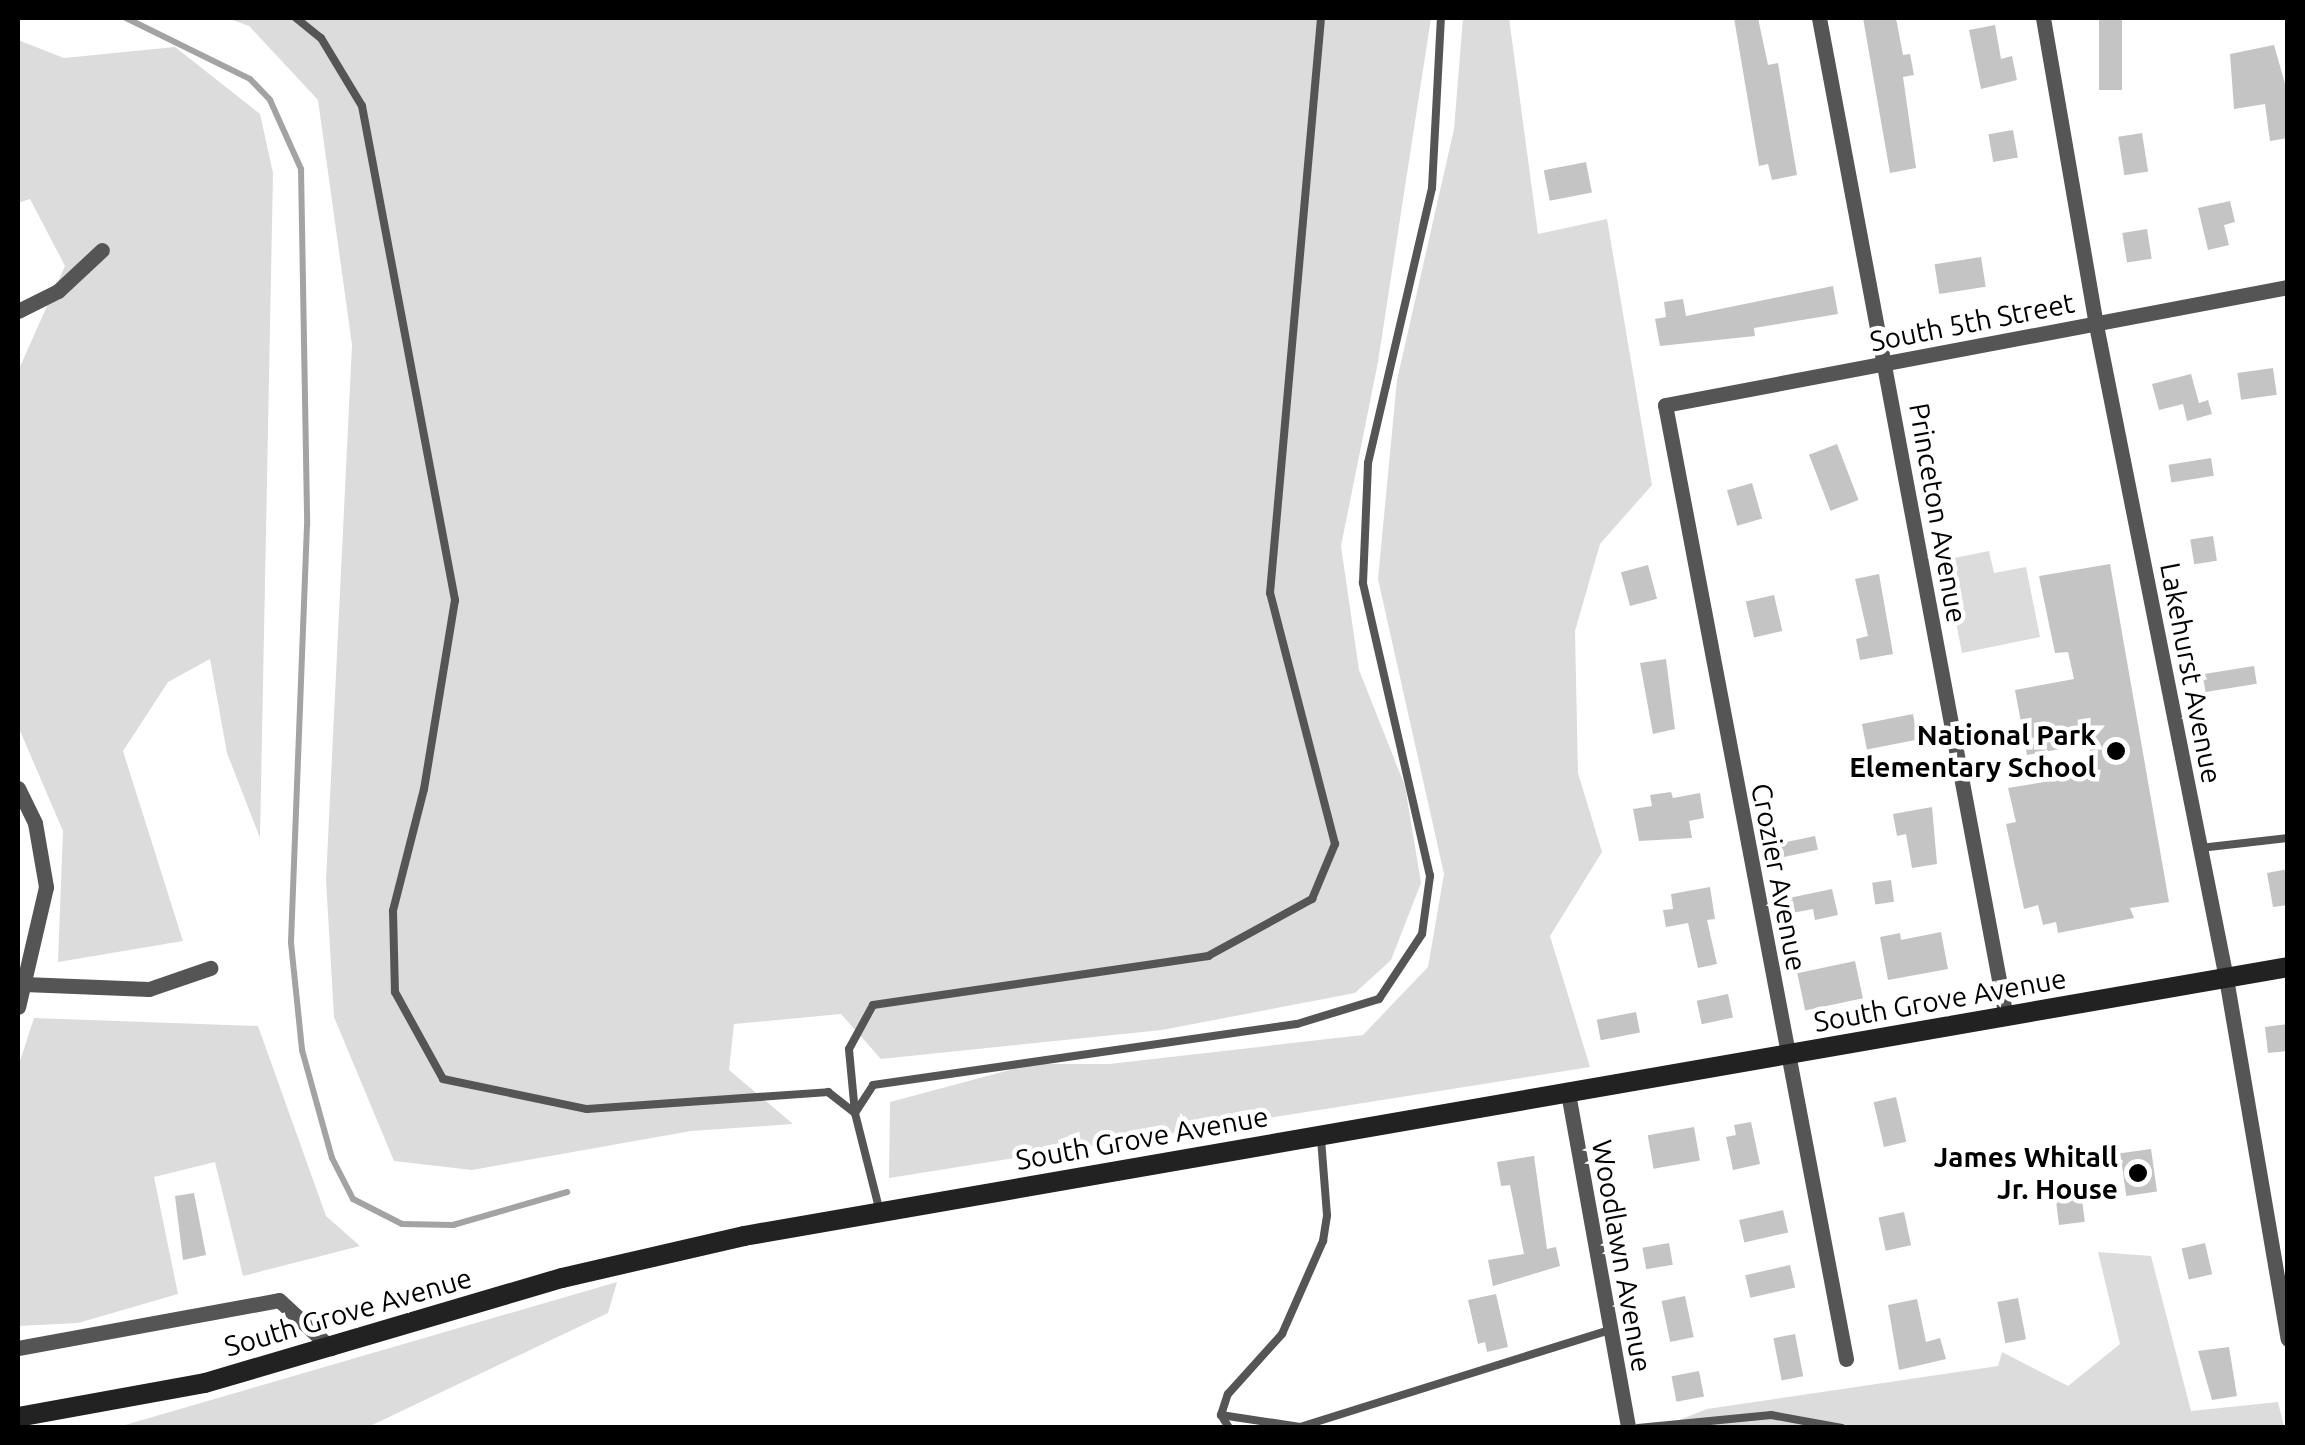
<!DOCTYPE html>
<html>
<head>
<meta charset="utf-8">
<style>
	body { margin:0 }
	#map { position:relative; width:2305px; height:1445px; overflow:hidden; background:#fff; font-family:Ubuntu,sans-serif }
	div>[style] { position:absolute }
	.green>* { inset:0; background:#dcdcdc }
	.stream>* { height:6px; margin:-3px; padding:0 3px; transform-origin:3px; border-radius:3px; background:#a3a3a3 }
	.building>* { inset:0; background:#c4c4c4; transform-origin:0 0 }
	.lane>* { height:8px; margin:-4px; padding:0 4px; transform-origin:4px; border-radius:4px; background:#555 }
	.street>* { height:15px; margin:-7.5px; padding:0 7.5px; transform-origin:7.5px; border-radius:7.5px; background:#555 }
	.secondary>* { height:20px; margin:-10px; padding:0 10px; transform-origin:10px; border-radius:10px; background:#222 }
	.dots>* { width:28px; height:28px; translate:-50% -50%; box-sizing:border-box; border:5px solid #fff; border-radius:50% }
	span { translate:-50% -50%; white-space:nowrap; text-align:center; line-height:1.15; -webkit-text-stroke:9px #fff; paint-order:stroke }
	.street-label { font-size:28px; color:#000 }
	.poi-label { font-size:28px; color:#000; font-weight:700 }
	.right { translate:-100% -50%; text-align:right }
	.frame { position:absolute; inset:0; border:20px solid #000; pointer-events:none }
</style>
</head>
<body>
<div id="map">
	<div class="green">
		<div style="clip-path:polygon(227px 18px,1431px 18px,1378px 362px,1341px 546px,1359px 670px,1405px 786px,1421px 883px,1391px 960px,1355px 993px,1162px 1030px,881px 1059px,841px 1014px,734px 1024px,729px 1070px,793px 1124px,691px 1131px,472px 1170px,394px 1161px,334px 1017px,326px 880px,352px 345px,318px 100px,249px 26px)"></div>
		<div style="clip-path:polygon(1463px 18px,1509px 18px,1538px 234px,1607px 219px,1652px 485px,1600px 544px,1575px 631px,1578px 773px,1602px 852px,1550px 936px,1590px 1067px,889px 1178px,890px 1102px,1032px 1064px,1109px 1064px,1363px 1035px,1428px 967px,1444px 874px,1378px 579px,1397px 380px,1454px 129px)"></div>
		<div style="clip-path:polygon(18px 40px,64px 58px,175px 47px,260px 114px,273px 173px,260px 838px,227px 753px,210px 659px,168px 682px,123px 751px,183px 941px,58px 962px,63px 831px,18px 726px,18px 371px,65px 266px,30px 199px,18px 203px)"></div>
		<div style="clip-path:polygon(1989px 551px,1994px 573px,2026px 567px,2040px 637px,1962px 653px,1944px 560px)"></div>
		<div style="clip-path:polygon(34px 1018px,258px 1026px,326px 1216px,360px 1246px,243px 1276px,215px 1162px,154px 1177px,178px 1294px,78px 1323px,18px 1326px,18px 1067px)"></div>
		<div style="clip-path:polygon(2098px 1252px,2151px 1256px,2191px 1411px,2278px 1402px,2284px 1427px,1659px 1428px,1707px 1409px,1998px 1366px,2002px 1352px,2068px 1386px,2120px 1344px)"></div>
		<div style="clip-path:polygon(617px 1282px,608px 1313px,368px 1427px,118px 1427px)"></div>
	</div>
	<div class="stream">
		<div style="left:126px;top:18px;width:138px;rotate:26.2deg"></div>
		<div style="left:250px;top:79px;width:29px;rotate:46deg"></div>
		<div style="left:270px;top:100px;width:76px;rotate:65.8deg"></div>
		<div style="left:301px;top:169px;width:356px;rotate:89deg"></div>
		<div style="left:307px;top:525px;width:418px;rotate:92.2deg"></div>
		<div style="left:291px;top:943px;width:108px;rotate:84.1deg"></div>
		<div style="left:302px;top:1050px;width:112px;rotate:74.5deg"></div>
		<div style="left:332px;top:1158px;width:46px;rotate:62.9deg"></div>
		<div style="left:353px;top:1199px;width:55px;rotate:27deg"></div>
		<div style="left:402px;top:1224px;width:51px;rotate:1.1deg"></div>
		<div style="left:453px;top:1225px;width:119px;rotate:-16.1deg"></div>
	</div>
	<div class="building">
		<div style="clip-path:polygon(1734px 18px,1758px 18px,1768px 65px,1778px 63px,1797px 175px,1772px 180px,1768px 164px,1759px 166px)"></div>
		<div style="clip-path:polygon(1863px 18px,1896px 18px,1903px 55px,1910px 54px,1914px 75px,1903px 77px,1916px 168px,1890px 173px)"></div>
		<div style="left:2099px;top:18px;width:23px;height:72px"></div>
		<div style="clip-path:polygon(1995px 25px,2001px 59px,2012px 56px,2017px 80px,1981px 89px,1969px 30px)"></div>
		<div style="clip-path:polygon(2274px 45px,2288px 94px,2288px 138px,2270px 141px,2265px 104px,2234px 109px,2230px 54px)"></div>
		<div style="left:2013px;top:130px;width:28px;height:25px;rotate:80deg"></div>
		<div style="left:2142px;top:133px;width:39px;height:24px;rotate:81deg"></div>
		<div style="left:1586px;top:162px;width:31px;height:43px;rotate:79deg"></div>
		<div style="clip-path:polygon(2230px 201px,2235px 222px,2224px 225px,2229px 245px,2208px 250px,2198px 208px)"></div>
		<div style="left:2147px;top:229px;width:30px;height:25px;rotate:81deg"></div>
		<div style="left:1981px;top:257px;width:30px;height:47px;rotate:81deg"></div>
		<div style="clip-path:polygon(1833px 286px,1838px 314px,1754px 328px,1755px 336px,1660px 346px,1655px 319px,1666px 317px,1664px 302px,1683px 299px,1686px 316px)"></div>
		<div style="left:2273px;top:368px;width:27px;height:36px;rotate:82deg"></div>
		<div style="clip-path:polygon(2191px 374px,2199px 403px,2208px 400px,2212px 414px,2187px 421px,2183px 404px,2159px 410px,2152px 384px)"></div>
		<div style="left:1837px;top:444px;width:60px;height:30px;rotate:69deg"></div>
		<div style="left:2211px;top:458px;width:18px;height:43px;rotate:81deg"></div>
		<div style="left:1752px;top:483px;width:37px;height:26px;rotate:74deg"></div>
		<div style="left:2213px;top:536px;width:25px;height:23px;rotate:81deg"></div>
		<div style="clip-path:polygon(2110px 564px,2169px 902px,2130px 908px,2134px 918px,2058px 933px,2056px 922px,2043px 925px,2038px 905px,2024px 909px,2006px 824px,2016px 822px,2008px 788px,2094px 774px,2089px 744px,2027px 755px,2015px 690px,2074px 679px,2068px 652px,2055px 653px,2039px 576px)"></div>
		<div style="left:1648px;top:565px;width:35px;height:28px;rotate:75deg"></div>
		<div style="clip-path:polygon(1879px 574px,1893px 654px,1860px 660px,1856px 639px,1868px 636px,1855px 579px)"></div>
		<div style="left:1774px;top:595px;width:37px;height:29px;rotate:77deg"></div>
		<div style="clip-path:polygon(1666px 659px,1675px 729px,1653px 734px,1640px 663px)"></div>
		<div style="left:2254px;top:666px;width:18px;height:52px;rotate:81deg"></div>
		<div style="left:1913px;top:714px;width:26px;height:52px;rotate:79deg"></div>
		<div style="clip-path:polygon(1671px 792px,1673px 798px,1700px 793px,1704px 818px,1689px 821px,1692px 838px,1639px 841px,1633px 809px,1652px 806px,1650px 795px)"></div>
		<div style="clip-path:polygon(1932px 807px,1937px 864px,1912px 868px,1906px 834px,1897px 836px,1893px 814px)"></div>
		<div style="left:1815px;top:836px;width:14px;height:41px;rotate:78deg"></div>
		<div style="clip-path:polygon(2288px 869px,2288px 905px,2273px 907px,2267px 873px)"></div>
		<div style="left:1891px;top:880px;width:22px;height:19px;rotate:82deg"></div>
		<div style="clip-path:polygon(1710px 887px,1715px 919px,1707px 920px,1717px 964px,1698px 968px,1688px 923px,1666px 927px,1663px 910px,1673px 909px,1671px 894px)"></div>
		<div style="clip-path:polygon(1832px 889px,1838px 915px,1815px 920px,1813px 909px,1792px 913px,1789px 898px)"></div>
		<div style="clip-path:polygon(1941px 932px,1948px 969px,1888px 980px,1880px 937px,1900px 933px,1901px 940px)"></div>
		<div style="left:1855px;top:961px;width:38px;height:59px;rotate:78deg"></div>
		<div style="left:1728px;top:994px;width:24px;height:32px;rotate:78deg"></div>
		<div style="left:1636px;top:1012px;width:21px;height:40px;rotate:79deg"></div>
		<div style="clip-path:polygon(2288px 1024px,2288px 1051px,2268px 1053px,2265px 1027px)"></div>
		<div style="left:1896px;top:1097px;width:46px;height:23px;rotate:77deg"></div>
		<div style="clip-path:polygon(1751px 1122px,1760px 1164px,1733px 1170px,1726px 1137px,1736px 1135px,1734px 1125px)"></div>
		<div style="left:1694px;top:1127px;width:34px;height:47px;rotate:80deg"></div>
		<div style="left:2151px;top:1149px;width:43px;height:31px;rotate:82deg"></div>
		<div style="clip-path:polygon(1534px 1156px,1547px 1249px,1556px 1247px,1560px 1266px,1493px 1286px,1488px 1260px,1524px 1254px,1510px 1185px,1501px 1186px,1497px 1162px)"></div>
		<div style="left:2081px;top:1191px;width:31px;height:26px;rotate:83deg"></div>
		<div style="clip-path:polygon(194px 1193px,206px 1255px,183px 1260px,175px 1196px)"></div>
		<div style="left:1783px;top:1210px;width:23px;height:45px;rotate:77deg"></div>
		<div style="left:1904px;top:1212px;width:34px;height:26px;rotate:78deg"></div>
		<div style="left:1669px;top:1243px;width:22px;height:27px;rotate:80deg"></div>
		<div style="left:2205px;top:1243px;width:32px;height:24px;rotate:77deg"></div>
		<div style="left:1790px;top:1265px;width:23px;height:46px;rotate:77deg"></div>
		<div style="clip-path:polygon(1496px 1294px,1508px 1347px,1487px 1352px,1485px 1342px,1478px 1344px,1468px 1300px)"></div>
		<div style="left:1685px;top:1296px;width:42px;height:24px;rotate:78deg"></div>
		<div style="left:2018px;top:1298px;width:42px;height:21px;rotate:79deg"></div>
		<div style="clip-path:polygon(1917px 1299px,1926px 1342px,1940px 1338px,1946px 1359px,1899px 1370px,1888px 1305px)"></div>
		<div style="left:1795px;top:1334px;width:43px;height:22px;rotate:79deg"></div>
		<div style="clip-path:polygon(2229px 1347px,2237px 1396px,2212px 1400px,2198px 1351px)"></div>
		<div style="left:1699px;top:1371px;width:26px;height:28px;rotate:79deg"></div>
	</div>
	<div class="lane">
		<div style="left:296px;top:18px;width:32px;rotate:39deg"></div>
		<div style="left:321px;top:38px;width:79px;rotate:58.9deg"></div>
		<div style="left:362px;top:106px;width:503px;rotate:79.34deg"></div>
		<div style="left:455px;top:600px;width:192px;rotate:99.3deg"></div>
		<div style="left:424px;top:789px;width:126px;rotate:104.3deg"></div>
		<div style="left:393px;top:911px;width:81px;rotate:88.6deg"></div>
		<div style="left:395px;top:992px;width:99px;rotate:61.1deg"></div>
		<div style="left:443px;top:1079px;width:147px;rotate:11.8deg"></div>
		<div style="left:587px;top:1109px;width:242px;rotate:-4deg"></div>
		<div style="left:828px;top:1092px;width:34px;rotate:38deg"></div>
		<div style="left:2200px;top:848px;width:89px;rotate:-6.5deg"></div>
		<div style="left:855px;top:1113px;width:64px;rotate:-95.4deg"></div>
		<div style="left:849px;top:1049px;width:50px;rotate:-61.4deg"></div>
		<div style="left:873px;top:1005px;width:339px;rotate:-8.3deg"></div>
		<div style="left:1208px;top:956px;width:119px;rotate:-28.7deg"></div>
		<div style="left:1312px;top:899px;width:60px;rotate:-67.3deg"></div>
		<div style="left:1335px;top:844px;width:259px;rotate:-104.5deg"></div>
		<div style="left:1270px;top:593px;width:577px;rotate:-84.93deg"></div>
		<div style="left:880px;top:1212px;width:102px;rotate:-104.2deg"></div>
		<div style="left:855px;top:1113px;width:33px;rotate:-57deg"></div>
		<div style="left:873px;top:1085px;width:428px;rotate:-8.2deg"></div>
		<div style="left:1297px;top:1024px;width:86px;rotate:-17deg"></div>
		<div style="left:1379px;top:999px;width:78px;rotate:-56.5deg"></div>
		<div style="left:1422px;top:934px;width:59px;rotate:-82.1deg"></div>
		<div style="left:1430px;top:876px;width:301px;rotate:-102.9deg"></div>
		<div style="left:1363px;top:583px;width:120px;rotate:-87.6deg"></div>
		<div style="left:1368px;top:463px;width:282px;rotate:-76.9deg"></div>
		<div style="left:1432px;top:188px;width:170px;rotate:-87deg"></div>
		<div style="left:1221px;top:1415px;width:80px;rotate:8.6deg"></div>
		<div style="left:1300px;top:1427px;width:325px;rotate:-17.4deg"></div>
		<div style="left:1221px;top:1415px;width:22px;rotate:-72deg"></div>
		<div style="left:1228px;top:1394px;width:81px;rotate:-48deg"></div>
		<div style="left:1282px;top:1334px;width:102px;rotate:-66.2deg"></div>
		<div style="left:1323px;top:1241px;width:26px;rotate:-81deg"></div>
		<div style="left:1327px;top:1215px;width:76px;rotate:-94.5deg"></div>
		<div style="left:1221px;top:1415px;width:15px;rotate:58deg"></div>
		<div style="left:1638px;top:1428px;width:134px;rotate:-5.6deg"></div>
		<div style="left:1771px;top:1415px;width:72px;rotate:10.4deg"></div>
	</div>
	<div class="street">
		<div style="left:1819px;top:18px;width:1016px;rotate:79.4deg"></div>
		<div style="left:2043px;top:18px;width:312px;rotate:80.2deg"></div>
		<div style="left:2096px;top:325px;width:666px;rotate:78.74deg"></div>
		<div style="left:2226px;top:978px;width:366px;rotate:80.3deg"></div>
		<div style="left:18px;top:311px;width:45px;rotate:-26.6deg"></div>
		<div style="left:58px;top:291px;width:60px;rotate:-43deg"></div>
		<div style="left:18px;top:788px;width:39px;rotate:64deg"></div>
		<div style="left:35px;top:823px;width:65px;rotate:80.2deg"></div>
		<div style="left:46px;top:887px;width:123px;rotate:103.1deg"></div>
		<div style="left:24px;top:984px;width:125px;rotate:2.3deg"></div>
		<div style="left:149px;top:989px;width:65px;rotate:-19deg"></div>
		<div style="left:1568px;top:1093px;width:340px;rotate:79.8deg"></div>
		<div style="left:18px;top:1348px;width:265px;rotate:-10.4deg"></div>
		<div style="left:279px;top:1300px;width:71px;rotate:42.7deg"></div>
		<div style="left:1846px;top:1359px;width:971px;rotate:-100.74deg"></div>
		<div style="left:1665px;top:405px;width:634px;rotate:-10.73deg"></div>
	</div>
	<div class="secondary">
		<div style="left:18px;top:1417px;width:190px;rotate:-10.3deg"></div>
		<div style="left:205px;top:1383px;width:372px;rotate:-16.4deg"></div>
		<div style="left:562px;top:1278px;width:187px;rotate:-13deg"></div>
		<div style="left:744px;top:1236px;width:1567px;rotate:-9.88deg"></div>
	</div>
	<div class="dots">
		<div style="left:2116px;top:751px;background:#000"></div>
		<div style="left:2138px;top:1173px;background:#000"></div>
	</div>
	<div class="street-label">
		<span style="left:1972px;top:322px;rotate:-11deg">South 5th Street</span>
		<span style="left:1938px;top:513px;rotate:80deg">Princeton Avenue</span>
		<span style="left:2191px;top:673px;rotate:79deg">Lakehurst Avenue</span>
		<span style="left:1779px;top:877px;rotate:79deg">Crozier Avenue</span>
		<span style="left:1940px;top:1000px;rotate:-10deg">South Grove Avenue</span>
		<span style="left:1142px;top:1138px;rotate:-10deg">South Grove Avenue</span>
		<span style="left:1622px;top:1256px;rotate:80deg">Woodlawn Avenue</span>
		<span style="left:348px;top:1312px;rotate:-16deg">South Grove Avenue</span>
	</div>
	<div class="poi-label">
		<span class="right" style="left:2096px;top:751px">National Park<br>Elementary School</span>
		<span class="right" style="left:2118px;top:1173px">James Whitall<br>Jr. House</span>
	</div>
	<div class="frame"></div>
</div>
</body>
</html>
